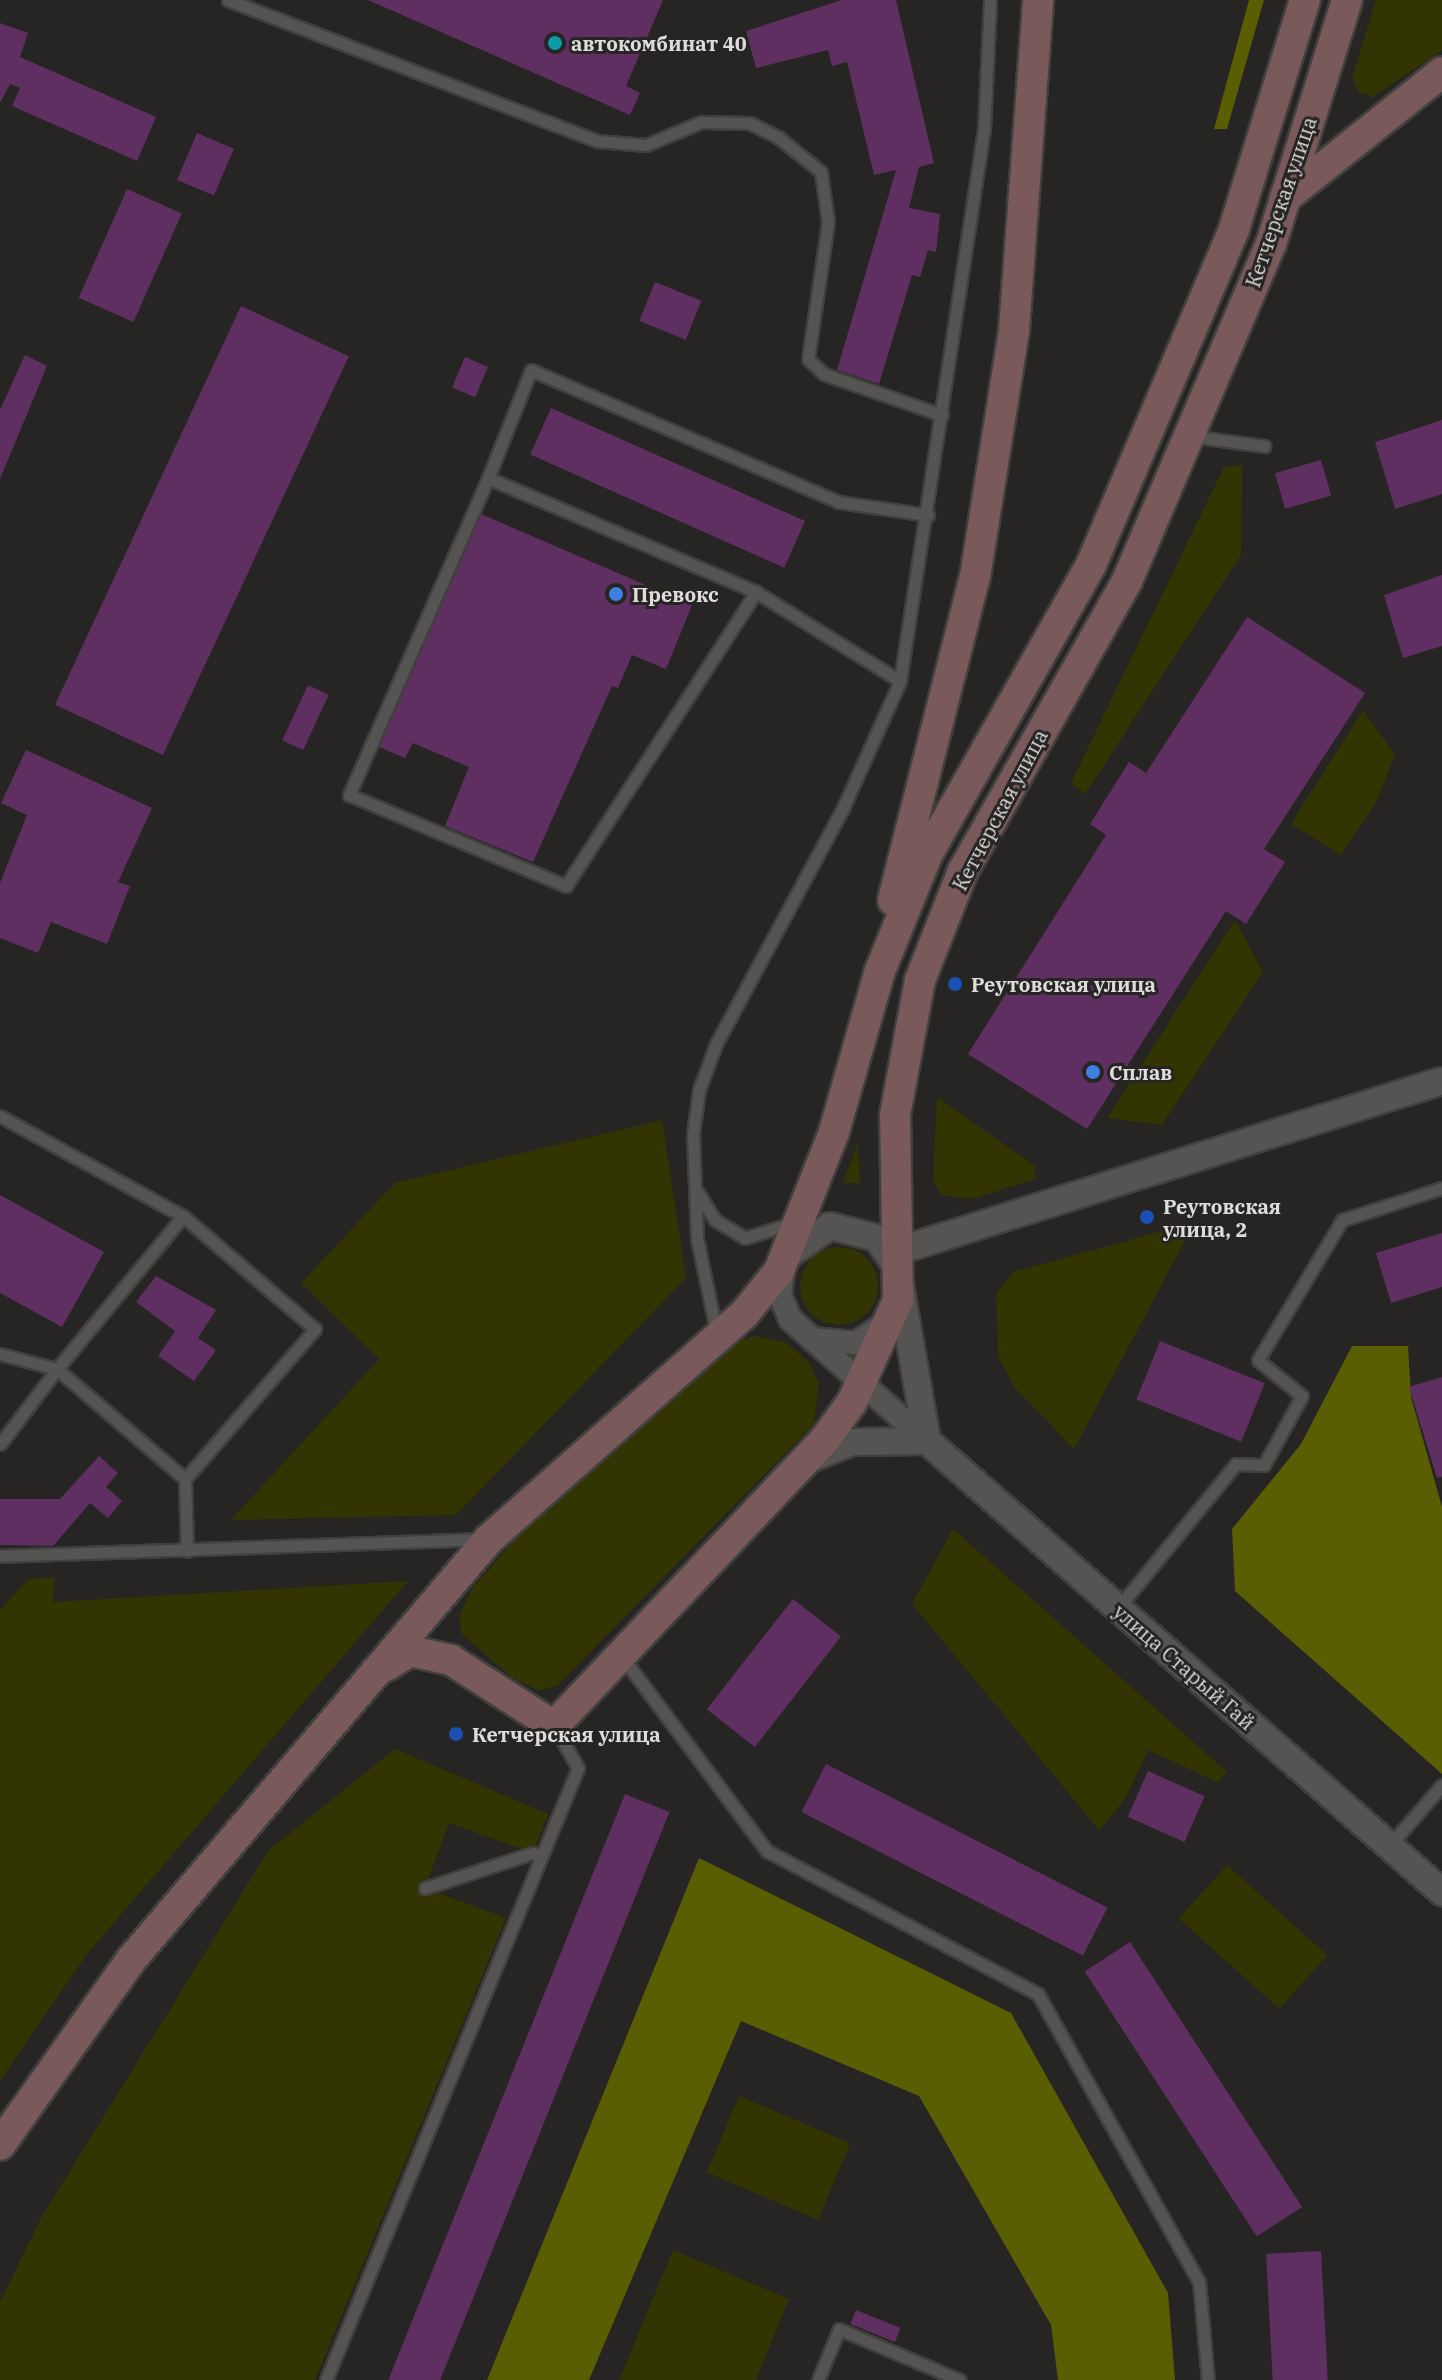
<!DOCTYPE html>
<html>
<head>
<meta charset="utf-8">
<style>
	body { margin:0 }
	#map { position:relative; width:1442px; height:2380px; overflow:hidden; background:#262523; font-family:"IBM Plex Serif",serif }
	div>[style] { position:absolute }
	.green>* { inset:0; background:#323401; transform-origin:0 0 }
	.round { border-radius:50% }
	.forest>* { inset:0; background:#5a5e03 }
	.building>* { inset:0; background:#602f62; transform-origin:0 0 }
	.roads { filter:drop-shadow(2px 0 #41403e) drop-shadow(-2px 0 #41403e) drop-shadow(0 2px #41403e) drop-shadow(0 -2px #41403e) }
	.service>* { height:11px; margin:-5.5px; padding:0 5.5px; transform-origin:5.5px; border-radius:5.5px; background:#565452 }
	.minor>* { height:22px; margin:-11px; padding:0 11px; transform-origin:11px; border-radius:11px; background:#565452 }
	.tertiary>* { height:26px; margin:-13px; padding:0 13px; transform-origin:13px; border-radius:13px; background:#565452 }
	.secondary>* { height:30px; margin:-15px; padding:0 15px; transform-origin:15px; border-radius:15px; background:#7a595b }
	.dots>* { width:22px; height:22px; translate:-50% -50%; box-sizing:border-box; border:4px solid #262523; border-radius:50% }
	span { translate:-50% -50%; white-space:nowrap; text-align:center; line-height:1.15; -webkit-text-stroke:6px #262523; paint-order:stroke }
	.poi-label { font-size:20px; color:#dfdddc; font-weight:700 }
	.left { translate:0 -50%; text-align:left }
	.street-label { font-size:20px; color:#dfdddc }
</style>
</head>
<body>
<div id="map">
	<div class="green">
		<div style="clip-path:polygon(1376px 0,1442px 0,1442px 50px,1373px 97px,1359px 93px,1352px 78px)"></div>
		<div style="clip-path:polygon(1242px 465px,1241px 555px,1085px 794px,1071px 783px,1224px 467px)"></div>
		<div style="clip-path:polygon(1363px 710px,1395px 755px,1376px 803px,1341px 855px,1291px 824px)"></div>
		<div style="clip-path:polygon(1235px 920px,1263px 972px,1162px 1125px,1107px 1118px)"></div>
		<div style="clip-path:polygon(937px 1097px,1035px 1166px,1035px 1179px,972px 1199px,941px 1195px,933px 1181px)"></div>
		<div style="clip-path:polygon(662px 1120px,686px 1278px,456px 1515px,231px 1520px,379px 1359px,301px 1283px,395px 1183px)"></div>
		<div style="clip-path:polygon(858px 1141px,860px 1183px,843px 1183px)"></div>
		<div style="clip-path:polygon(1195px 1222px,1074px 1449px,1015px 1388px,998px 1356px,996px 1294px,1013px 1272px)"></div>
		<div class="round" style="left:800px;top:1247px;width:78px;height:78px"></div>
		<div style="clip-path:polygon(755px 1336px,785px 1342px,809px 1362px,819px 1384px,814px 1424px,558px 1685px,539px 1691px,511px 1677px,462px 1634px,459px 1616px,472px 1588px,543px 1507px,736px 1341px)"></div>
		<div style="clip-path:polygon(953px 1529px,1227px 1772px,1217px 1782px,1148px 1750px,1125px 1799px,1099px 1830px,912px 1604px)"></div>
		<div style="clip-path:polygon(55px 1577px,53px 1602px,408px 1581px,87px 1954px,0 2081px,0 1610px,29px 1579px)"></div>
		<div style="clip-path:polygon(395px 1749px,548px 1814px,533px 1853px,449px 1823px,425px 1888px,506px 1918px,315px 2380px,0 2380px,0 2302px,42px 2216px,268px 1851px)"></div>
		<div style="left:1227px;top:1865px;width:135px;height:72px;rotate:42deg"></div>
		<div style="left:739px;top:2096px;width:121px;height:83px;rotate:23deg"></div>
		<div style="clip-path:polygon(673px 2250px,789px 2299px,756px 2380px,619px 2380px)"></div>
	</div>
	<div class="forest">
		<div style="clip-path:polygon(1249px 0,1264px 0,1227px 129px,1214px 129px)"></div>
		<div style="clip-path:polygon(1352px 1346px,1408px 1346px,1411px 1397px,1442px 1507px,1442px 1774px,1235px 1591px,1232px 1529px,1301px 1444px)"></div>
		<div style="clip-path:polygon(699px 1858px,1011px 2013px,1168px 2293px,1175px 2380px,1058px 2380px,1051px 2325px,919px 2096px,741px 2021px,589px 2380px,487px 2380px)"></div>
	</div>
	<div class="building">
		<div style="clip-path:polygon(368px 0,663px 0,626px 86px,640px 93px,630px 115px)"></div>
		<div style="clip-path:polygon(842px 0,896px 0,934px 163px,919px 167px,909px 208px,940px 214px,936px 252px,928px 250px,920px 277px,912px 275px,879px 384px,837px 370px,896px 170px,874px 175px,847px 62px,832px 66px,828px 50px,756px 68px,746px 31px)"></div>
		<div style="clip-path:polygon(0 23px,28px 33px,20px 57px,156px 117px,137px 161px,12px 106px,20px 88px,10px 84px,0 103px)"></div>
		<div style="left:197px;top:133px;width:40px;height:51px;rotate:23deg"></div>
		<div style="left:127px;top:189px;width:60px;height:119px;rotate:24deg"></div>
		<div style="left:655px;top:282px;width:50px;height:42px;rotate:22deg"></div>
		<div style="left:241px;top:306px;width:119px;height:440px;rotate:25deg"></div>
		<div style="clip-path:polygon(25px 355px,47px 366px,0 479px,0 410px)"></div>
		<div style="left:465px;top:357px;width:25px;height:33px;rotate:23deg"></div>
		<div style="left:551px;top:408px;width:278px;height:51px;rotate:24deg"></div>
		<div style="clip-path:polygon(1442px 420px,1442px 494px,1395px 509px,1375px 442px)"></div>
		<div style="left:1321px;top:460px;width:37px;height:48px;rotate:74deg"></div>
		<div style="clip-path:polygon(481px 514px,692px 605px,666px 669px,632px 655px,618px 688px,612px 686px,533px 862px,445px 826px,469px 767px,413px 743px,405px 758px,379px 747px)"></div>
		<div style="clip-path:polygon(1442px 575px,1442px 646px,1403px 658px,1384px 595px)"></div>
		<div style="clip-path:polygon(1247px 617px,1365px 693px,1264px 849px,1285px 862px,1246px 924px,1226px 911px,1087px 1129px,968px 1054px,1106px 835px,1090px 824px,1129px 762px,1146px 773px)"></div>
		<div style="left:308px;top:685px;width:23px;height:61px;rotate:25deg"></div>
		<div style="clip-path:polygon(26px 750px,152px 808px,118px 882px,130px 886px,107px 944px,51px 922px,38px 953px,0 938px,0 883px,27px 815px,1px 803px)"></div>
		<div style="clip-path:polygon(0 1195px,104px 1252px,62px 1327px,0 1293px)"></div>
		<div style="clip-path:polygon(1442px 1233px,1442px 1287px,1391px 1303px,1376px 1253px)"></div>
		<div style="clip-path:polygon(156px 1276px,216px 1310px,198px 1338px,216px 1350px,194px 1381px,158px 1356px,175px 1331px,136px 1302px)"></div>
		<div style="left:1160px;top:1341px;width:113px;height:63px;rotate:22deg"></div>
		<div style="clip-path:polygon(1442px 1377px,1442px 1477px,1437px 1478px,1409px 1387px)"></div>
		<div style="clip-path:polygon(99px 1456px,118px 1473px,106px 1487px,122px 1501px,108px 1518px,90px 1503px,53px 1546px,0 1545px,0 1499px,60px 1499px)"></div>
		<div style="left:793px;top:1599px;width:61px;height:140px;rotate:38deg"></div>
		<div style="left:826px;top:1764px;width:316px;height:54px;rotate:27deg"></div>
		<div style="left:1148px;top:1771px;width:62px;height:50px;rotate:24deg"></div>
		<div style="left:625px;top:1794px;width:48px;height:634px;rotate:22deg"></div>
		<div style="left:1130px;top:1942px;width:316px;height:54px;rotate:57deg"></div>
		<div style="left:1321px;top:2251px;width:129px;height:55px;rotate:87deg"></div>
		<div style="left:856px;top:2310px;width:48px;height:15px;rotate:22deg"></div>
	</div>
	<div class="roads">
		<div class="service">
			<div style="left:228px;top:0;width:395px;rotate:20.9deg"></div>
			<div style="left:597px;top:141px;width:49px;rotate:4.7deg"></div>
			<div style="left:646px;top:145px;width:60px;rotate:-22.7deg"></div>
			<div style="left:701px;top:122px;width:49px;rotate:1.2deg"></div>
			<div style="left:750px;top:123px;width:31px;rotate:27deg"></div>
			<div style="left:778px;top:137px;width:55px;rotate:39.1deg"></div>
			<div style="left:821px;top:172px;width:50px;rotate:82deg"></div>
			<div style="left:828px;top:222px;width:138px;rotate:98.3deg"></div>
			<div style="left:808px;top:359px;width:22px;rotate:43deg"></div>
			<div style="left:824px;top:374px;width:125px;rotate:19.2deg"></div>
			<div style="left:1190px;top:436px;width:75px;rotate:7.7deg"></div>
			<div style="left:488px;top:478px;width:116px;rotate:-68.3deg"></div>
			<div style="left:531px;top:370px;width:335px;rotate:23.2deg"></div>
			<div style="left:839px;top:502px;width:90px;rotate:8.3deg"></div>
			<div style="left:756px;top:592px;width:350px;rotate:122.9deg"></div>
			<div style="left:566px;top:886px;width:235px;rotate:-157.2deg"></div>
			<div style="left:349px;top:795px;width:346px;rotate:-66.3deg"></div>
			<div style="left:488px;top:478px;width:291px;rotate:23deg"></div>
			<div style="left:756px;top:592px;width:169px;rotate:31.7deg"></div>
			<div style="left:0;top:1116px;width:209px;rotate:28.7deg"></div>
			<div style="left:183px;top:1216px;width:198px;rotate:129.5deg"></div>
			<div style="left:57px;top:1369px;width:169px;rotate:40.7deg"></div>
			<div style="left:185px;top:1479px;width:72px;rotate:88.4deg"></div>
			<div style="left:698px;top:1193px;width:32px;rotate:58deg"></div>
			<div style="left:715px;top:1220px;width:35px;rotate:31deg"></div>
			<div style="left:745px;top:1238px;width:49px;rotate:-17.7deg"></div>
			<div style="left:183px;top:1216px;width:174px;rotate:40.6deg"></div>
			<div style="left:315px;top:1329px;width:198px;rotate:130.9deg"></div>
			<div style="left:717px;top:1335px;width:99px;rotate:-101.7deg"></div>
			<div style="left:697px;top:1238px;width:104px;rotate:-92.2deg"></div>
			<div style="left:693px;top:1134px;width:44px;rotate:-82.2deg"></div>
			<div style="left:699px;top:1090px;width:49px;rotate:-69.7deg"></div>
			<div style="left:716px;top:1044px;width:268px;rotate:-61.7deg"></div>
			<div style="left:843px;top:808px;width:139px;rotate:-65.8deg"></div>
			<div style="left:900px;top:681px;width:558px;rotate:-81.35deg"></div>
			<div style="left:984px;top:129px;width:129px;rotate:-87.3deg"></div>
			<div style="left:0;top:1354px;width:59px;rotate:14.7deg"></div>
			<div style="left:57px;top:1369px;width:94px;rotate:127.2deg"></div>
			<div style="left:0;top:1556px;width:480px;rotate:-2deg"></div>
			<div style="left:1118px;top:1608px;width:186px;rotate:-50.7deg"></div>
			<div style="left:1236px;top:1464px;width:28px;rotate:2deg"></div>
			<div style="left:1264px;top:1465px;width:79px;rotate:-61.2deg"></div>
			<div style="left:1302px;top:1396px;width:57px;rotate:-140.7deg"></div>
			<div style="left:1258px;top:1360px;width:163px;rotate:-59deg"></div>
			<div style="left:1342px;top:1220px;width:105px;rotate:-17.7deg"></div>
			<div style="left:623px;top:1658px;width:241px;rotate:53.3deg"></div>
			<div style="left:767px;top:1851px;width:306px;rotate:27.8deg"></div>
			<div style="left:1038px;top:1994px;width:330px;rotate:60.8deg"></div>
			<div style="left:1199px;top:2282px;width:98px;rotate:84.8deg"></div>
			<div style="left:1390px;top:1845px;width:79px;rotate:-49.1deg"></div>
			<div style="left:425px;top:1888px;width:114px;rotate:-18deg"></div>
			<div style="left:533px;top:1853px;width:9px;rotate:32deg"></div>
			<div style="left:326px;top:2380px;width:662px;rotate:-67.62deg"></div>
			<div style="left:578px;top:1768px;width:48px;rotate:-119.7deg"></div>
			<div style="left:818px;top:2380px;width:55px;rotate:-67.6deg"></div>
			<div style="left:839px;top:2329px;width:131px;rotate:22.9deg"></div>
		</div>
		<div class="minor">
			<div style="left:784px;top:1263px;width:32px;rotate:97deg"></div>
			<div style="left:780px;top:1295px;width:26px;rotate:67deg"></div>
			<div style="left:790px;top:1319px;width:183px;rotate:41.7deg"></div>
			<div style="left:812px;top:1339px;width:44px;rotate:5.2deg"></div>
			<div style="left:856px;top:1343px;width:36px;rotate:-34deg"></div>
		</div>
		<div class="tertiary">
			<div style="left:891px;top:1253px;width:577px;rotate:-17.34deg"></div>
			<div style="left:788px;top:1255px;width:51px;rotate:-34.6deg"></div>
			<div style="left:830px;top:1226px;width:49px;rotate:14.3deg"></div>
			<div style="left:877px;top:1238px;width:35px;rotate:55deg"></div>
			<div style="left:897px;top:1267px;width:177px;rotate:80.2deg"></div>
			<div style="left:927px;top:1441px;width:685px;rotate:41.21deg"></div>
			<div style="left:807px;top:1460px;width:48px;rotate:-21.8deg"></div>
			<div style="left:852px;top:1442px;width:75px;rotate:-0.8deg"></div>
		</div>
		<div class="secondary">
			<div style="left:1285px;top:198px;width:201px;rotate:-38.7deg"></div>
			<div style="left:893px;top:900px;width:333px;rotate:-75.8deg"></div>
			<div style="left:975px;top:577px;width:250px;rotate:-81deg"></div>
			<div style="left:1014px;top:330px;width:331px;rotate:-85.8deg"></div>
			<div style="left:386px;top:1666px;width:28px;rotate:-32deg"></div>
			<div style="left:410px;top:1651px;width:42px;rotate:12.4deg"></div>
			<div style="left:451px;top:1660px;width:122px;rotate:32.7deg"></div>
			<div style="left:554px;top:1726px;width:391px;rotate:-46.6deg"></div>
			<div style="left:823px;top:1442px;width:49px;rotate:-54.1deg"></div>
			<div style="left:852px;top:1402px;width:112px;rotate:-65.7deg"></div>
			<div style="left:898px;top:1300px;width:185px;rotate:-90.9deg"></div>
			<div style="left:895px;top:1115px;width:137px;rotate:-79.5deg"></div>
			<div style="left:920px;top:980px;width:117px;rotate:-68.5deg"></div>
			<div style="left:963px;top:871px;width:333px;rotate:-60.5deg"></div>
			<div style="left:1127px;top:581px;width:366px;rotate:-66.9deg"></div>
			<div style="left:1271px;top:244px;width:256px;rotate:-72.7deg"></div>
			<div style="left:0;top:2145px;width:227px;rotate:-54.7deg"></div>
			<div style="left:131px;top:1960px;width:553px;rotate:-49.62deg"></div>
			<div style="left:489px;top:1539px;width:341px;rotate:-41.4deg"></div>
			<div style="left:745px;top:1313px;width:54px;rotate:-51deg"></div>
			<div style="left:779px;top:1271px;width:149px;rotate:-68.4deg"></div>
			<div style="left:834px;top:1132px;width:167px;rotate:-74.1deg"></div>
			<div style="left:880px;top:971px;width:127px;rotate:-67.9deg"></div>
			<div style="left:928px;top:853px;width:331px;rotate:-60.5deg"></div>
			<div style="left:1091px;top:565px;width:365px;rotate:-66.9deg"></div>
			<div style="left:1234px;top:229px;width:240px;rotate:-72.8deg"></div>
		</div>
	</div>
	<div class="dots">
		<div style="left:555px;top:43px;background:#0f9aa8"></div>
		<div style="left:616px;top:594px;background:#3f7fe0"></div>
		<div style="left:955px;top:984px;background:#1a4fb4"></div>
		<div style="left:1093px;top:1072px;background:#3f7fe0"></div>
		<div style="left:1147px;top:1217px;background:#1a4fb4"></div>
		<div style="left:456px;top:1734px;background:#1a4fb4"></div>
	</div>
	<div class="poi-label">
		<span class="left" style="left:571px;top:43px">автокомбинат 40</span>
		<span class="left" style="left:632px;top:594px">Превокс</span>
		<span class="left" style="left:971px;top:984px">Реутовская улица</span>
		<span class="left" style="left:1109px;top:1072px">Сплав</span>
		<span class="left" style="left:1163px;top:1218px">Реутовская<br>улица, 2</span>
		<span class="left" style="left:472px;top:1734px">Кетчерская улица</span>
	</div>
	<div class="street-label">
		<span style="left:1281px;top:202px;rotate:-71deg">Кетчерская улица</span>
		<span style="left:1000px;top:810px;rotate:-62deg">Кетчерская улица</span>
		<span style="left:1184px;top:1667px;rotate:41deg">улица Старый Гай</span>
	</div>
</div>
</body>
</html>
